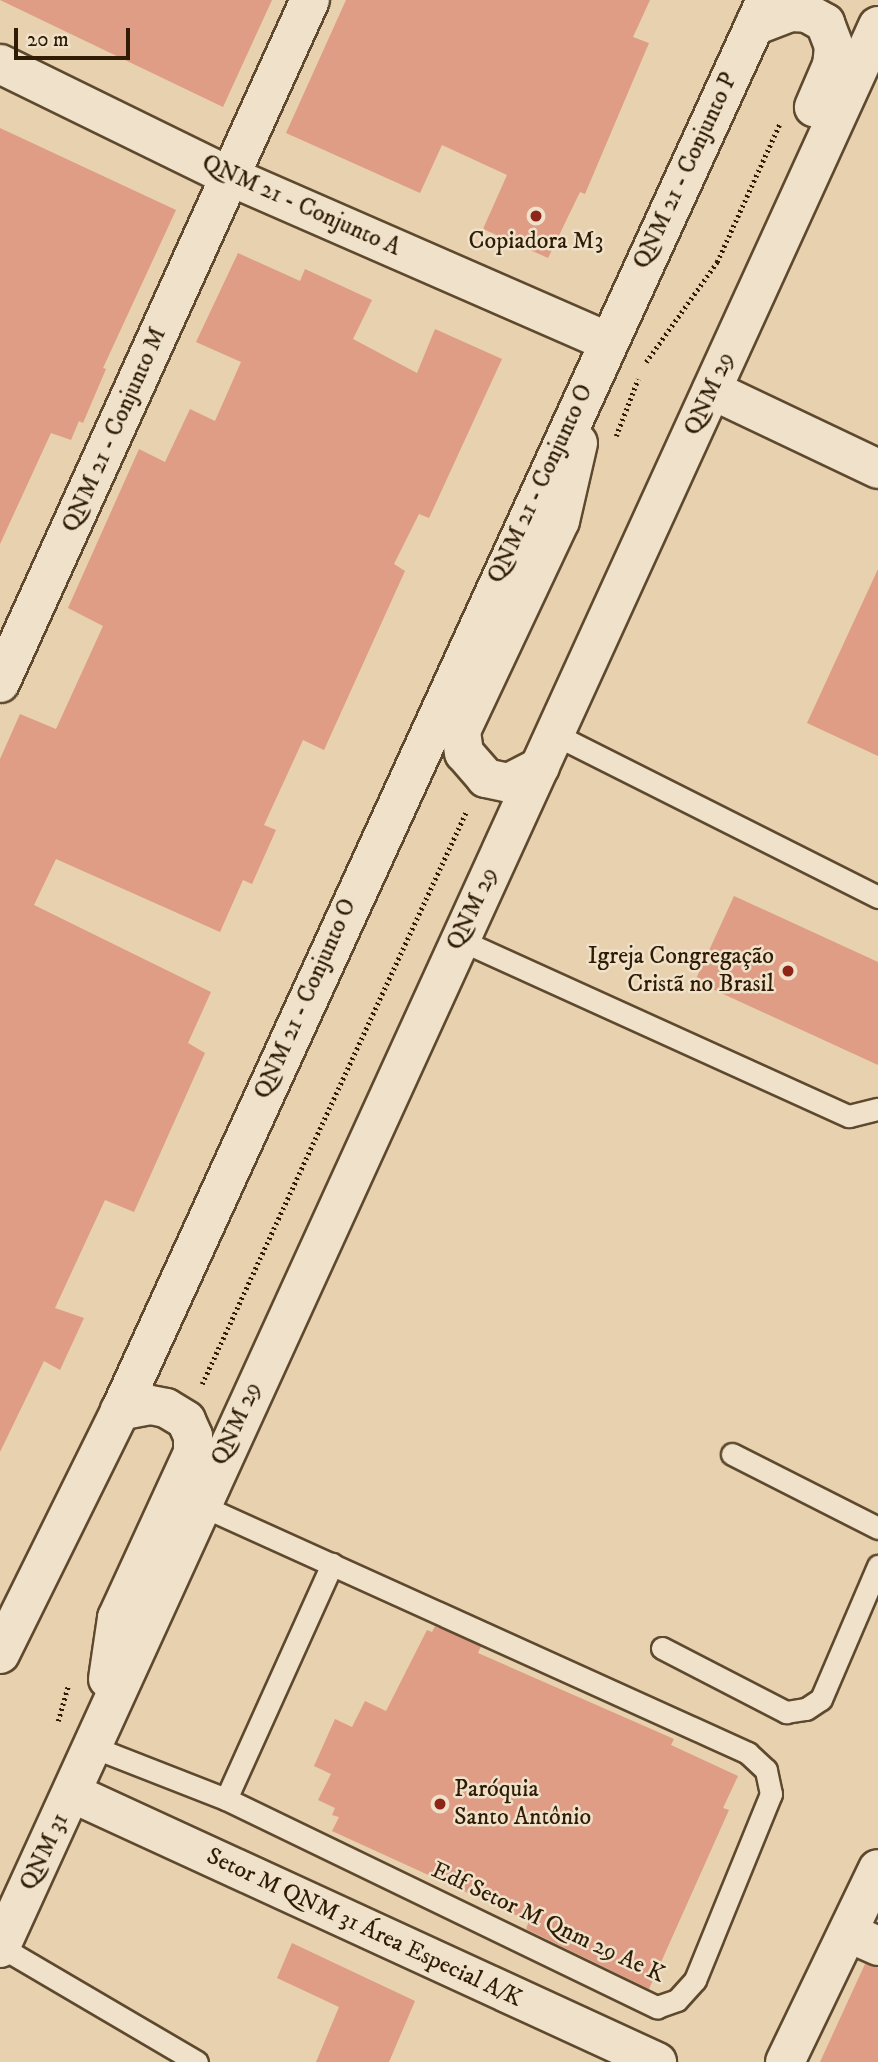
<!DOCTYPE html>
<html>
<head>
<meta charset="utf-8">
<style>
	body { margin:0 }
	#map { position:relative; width:878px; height:2062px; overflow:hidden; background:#e7d1ae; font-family:"IM FELL DW Pica",serif }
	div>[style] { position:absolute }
	.building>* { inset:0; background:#de9d84 }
	.path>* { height:4.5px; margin-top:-2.25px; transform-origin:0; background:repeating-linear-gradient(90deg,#301c04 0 2px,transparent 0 5.5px) }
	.roads { filter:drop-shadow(2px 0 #5e492e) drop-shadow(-2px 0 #5e492e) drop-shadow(0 2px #5e492e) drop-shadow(0 -2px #5e492e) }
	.lane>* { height:21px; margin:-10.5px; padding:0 10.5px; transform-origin:10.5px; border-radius:10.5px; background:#efe1ca }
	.street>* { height:38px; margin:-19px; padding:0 19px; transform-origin:19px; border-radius:19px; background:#efe1ca }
	.secondary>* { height:38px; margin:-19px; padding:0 19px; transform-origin:19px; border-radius:19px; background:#efe1ca }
	.dots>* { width:19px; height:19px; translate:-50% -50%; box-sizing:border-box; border:4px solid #efe1ca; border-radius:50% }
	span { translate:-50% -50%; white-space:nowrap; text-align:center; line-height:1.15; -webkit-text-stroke:5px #efe1ca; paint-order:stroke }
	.street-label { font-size:24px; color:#301c04 }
	.poi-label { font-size:24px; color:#301c04 }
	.right { translate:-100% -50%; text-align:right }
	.left { translate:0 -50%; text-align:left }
	.scale { position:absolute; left:14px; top:28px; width:116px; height:32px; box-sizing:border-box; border:4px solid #301c04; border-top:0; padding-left:9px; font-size:21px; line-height:24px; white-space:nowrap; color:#301c04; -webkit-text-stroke:5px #efe1ca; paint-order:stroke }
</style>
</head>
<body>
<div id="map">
	<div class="building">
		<div style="clip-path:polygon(0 0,272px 0,223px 107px)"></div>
		<div style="clip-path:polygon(346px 0,650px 0,633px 37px,649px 43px,585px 194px,580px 192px,548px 258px,483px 229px,507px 175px,442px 145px,420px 193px,286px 133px)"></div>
		<div style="clip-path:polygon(0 128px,176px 210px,103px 368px,106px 369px,83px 423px,79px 421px,71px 440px,51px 433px,0 544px)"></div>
		<div style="clip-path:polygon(238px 253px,300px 281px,305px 269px,372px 300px,353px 339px,417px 373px,435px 329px,502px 359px,429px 518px,419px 514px,394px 564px,405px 571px,324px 750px,303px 740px,264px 825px,276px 830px,252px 884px,243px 880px,220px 932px,56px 859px,34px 905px,211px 992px,188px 1043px,205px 1053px,134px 1212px,105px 1200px,55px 1308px,84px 1318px,60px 1370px,44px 1361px,0 1452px,0 759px,20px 714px,56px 729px,103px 626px,68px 608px,139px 449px,165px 462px,190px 409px,215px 421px,241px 362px,196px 342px)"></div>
		<div style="clip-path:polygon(878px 569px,878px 756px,807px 723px)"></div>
		<div style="clip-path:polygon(734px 896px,878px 962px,878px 1065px,695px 981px)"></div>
		<div style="clip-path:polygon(435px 1626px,481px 1646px,478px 1653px,674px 1739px,671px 1745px,738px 1776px,723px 1808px,729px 1810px,649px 1989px,526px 1929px,529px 1921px,332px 1831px,339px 1817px,332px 1815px,335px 1808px,318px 1800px,331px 1774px,314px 1766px,335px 1719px,352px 1727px,365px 1701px,386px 1711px,427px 1630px,432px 1632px)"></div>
		<div style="clip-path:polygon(292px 1943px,415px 2001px,389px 2062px,316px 2062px,339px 2007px,277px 1978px)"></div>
		<div style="clip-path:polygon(865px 1964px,878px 1967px,878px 2062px,820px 2062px)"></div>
	</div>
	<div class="path">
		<div style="left:646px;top:362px;width:123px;rotate:-54.6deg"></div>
		<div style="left:717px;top:262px;width:153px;rotate:-65.6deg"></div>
		<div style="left:616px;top:436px;width:61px;rotate:-68.9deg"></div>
		<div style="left:202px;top:1384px;width:632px;rotate:-65.22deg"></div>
		<div style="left:58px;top:1721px;width:36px;rotate:-74deg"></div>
	</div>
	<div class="roads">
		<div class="lane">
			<div style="left:554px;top:734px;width:363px;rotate:26.7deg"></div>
			<div style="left:458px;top:939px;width:429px;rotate:24.4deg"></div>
			<div style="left:849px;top:1116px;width:30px;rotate:-14deg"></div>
			<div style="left:732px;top:1454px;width:164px;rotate:26.9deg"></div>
			<div style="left:662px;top:1648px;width:140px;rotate:27.3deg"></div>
			<div style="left:786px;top:1712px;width:20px;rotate:-9deg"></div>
			<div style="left:806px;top:1709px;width:18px;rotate:-34deg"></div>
			<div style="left:821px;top:1699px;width:145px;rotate:-66.8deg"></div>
			<div style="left:93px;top:1747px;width:143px;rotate:21.4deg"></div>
			<div style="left:226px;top:1799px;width:479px;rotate:25.8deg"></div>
			<div style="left:657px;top:2007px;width:21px;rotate:-19deg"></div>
			<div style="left:677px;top:2000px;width:27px;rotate:-48deg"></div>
			<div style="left:695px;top:1980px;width:201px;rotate:-67.8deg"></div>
			<div style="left:771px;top:1794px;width:25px;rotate:-102deg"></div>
			<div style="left:766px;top:1770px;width:25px;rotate:-137deg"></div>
			<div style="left:748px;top:1753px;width:602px;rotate:-155.65deg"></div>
			<div style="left:226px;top:1799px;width:258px;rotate:-65.7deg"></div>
			<div style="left:1px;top:1947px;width:227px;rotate:30.4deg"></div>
		</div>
		<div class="street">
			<div style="left:0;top:64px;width:255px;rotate:26.1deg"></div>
			<div style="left:229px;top:176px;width:412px;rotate:23.6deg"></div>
			<div style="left:712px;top:390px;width:184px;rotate:25.4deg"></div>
			<div style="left:0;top:683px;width:750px;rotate:-65.59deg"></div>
			<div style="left:72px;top:1793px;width:644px;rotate:24.69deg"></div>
			<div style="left:849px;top:1933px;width:32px;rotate:24deg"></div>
			<div style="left:785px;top:2062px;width:214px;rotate:-64.3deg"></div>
		</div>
		<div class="secondary">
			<div style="left:754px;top:26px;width:39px;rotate:-21deg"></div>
			<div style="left:790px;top:12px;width:17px;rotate:3deg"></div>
			<div style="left:807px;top:13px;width:21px;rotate:29deg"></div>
			<div style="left:825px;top:23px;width:26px;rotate:69deg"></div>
			<div style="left:834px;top:47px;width:18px;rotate:96deg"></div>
			<div style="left:832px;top:65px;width:46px;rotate:113.2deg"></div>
			<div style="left:540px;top:767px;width:35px;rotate:153deg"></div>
			<div style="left:509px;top:783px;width:24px;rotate:-168deg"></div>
			<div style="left:486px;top:778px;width:33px;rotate:-131deg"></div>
			<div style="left:464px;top:753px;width:22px;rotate:-98deg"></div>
			<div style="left:461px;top:731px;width:232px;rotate:-64.8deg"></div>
			<div style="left:560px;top:521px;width:80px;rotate:-77deg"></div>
			<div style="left:0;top:1654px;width:271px;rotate:-63.7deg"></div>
			<div style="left:120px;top:1411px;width:1552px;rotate:-65.4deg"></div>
			<div style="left:108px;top:1679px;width:62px;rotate:-81.6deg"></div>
			<div style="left:117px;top:1618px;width:182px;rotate:-65.3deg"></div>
			<div style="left:193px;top:1453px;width:17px;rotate:-90deg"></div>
			<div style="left:193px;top:1436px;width:17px;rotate:-114deg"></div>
			<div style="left:186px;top:1420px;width:23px;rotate:-149deg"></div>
			<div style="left:166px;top:1408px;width:16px;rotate:-169deg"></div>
			<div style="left:150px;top:1405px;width:31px;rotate:169deg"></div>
			<div style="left:0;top:1948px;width:2113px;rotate:-65.45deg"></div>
		</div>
	</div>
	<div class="dots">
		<div style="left:536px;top:216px;background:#8f2418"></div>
		<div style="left:788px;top:971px;background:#8f2418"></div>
		<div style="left:440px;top:1804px;background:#8f2418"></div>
	</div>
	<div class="street-label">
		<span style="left:686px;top:171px;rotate:-65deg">QNM 21 - Conjunto P</span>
		<span style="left:301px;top:206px;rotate:24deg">QNM 21 - Conjunto A</span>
		<span style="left:710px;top:394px;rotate:-66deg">QNM 29</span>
		<span style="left:115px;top:430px;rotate:-66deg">QNM 21 - Conjunto M</span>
		<span style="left:541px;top:484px;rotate:-65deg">QNM 21 - Conjunto O</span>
		<span style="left:473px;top:909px;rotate:-65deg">QNM 29</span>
		<span style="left:306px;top:999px;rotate:-66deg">QNM 21 - Conjunto O</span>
		<span style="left:237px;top:1424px;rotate:-66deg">QNM 29</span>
		<span style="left:45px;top:1852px;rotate:-65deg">QNM 31</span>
		<span style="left:548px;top:1923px;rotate:25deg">Edf Setor M Qnm 29 Ae K</span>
		<span style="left:364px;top:1928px;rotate:25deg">Setor M QNM 31 Área Especial A/K</span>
	</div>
	<div class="poi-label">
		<span style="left:536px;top:242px">Copiadora M3</span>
		<span class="right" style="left:774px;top:971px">Igreja Congregação<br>Cristã no Brasil</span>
		<span class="left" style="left:454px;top:1804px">Paróquia<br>Santo Antônio</span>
	</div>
	<div class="scale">20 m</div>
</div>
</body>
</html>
